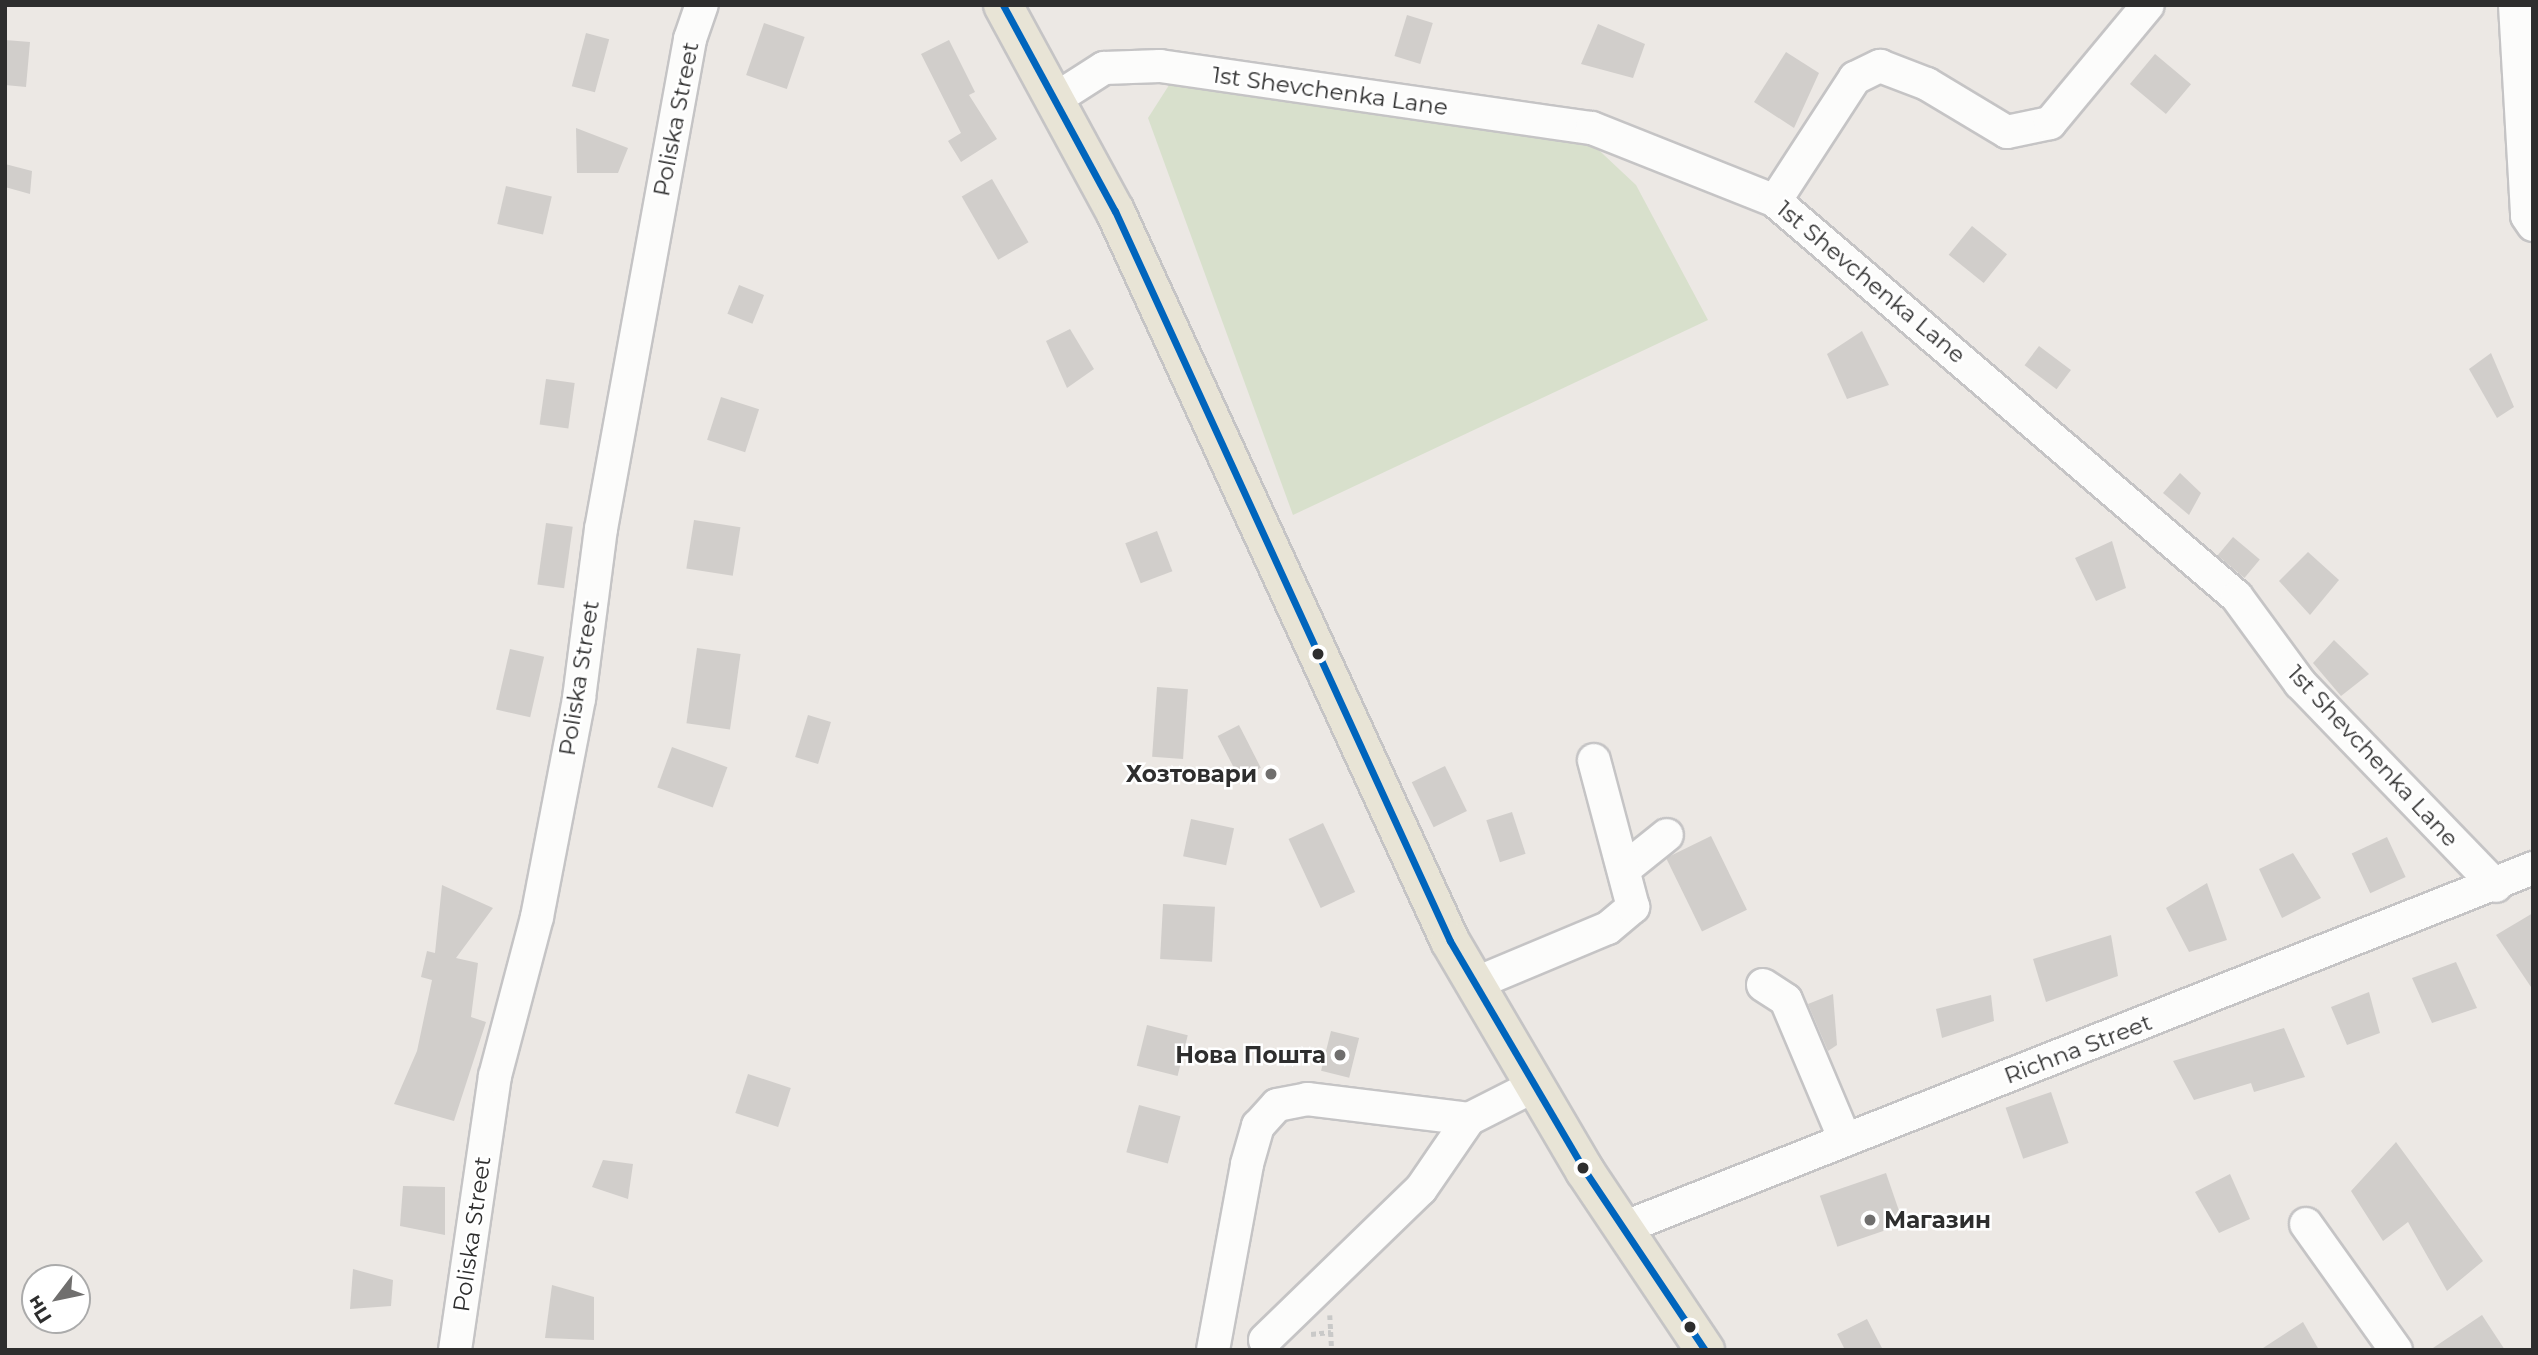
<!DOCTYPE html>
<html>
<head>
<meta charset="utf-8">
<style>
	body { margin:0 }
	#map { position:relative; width:2538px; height:1355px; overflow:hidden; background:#ece8e4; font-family:Montserrat,sans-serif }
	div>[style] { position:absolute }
	.cemetery>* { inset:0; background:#d8e0cc }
	.building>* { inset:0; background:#d1cecb; transform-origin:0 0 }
	.path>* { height:4.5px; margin-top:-2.25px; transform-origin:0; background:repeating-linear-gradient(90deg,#c9c9c8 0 5px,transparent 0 8.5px) }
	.roads { filter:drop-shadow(2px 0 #c5c4c5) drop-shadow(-2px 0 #c5c4c5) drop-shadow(0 2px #c5c4c5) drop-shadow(0 -2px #c5c4c5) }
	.minor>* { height:32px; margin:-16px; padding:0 16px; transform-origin:16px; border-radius:16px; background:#fcfcfb }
	.major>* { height:38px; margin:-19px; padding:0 19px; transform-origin:19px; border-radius:19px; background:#e8e4d6 }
	.bus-1>* { height:7px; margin:-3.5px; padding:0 3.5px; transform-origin:3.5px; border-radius:3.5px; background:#0065bd }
	.dots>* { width:19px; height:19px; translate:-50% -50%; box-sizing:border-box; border:4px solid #fff; border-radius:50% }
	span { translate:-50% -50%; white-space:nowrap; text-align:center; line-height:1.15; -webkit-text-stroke:5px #fff; paint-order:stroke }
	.street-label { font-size:23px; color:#2e2e2e }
	.poi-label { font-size:23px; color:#2e2e2e; font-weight:700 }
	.right { translate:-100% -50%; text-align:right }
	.left { translate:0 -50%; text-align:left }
	.frame { position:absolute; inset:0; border:7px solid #2e2e2e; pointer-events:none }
	.north { position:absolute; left:21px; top:1264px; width:70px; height:70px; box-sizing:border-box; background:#fff; border:2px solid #ababab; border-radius:50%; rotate:238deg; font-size:19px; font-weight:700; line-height:28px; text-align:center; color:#2e2e2e }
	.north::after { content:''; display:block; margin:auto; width:24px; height:32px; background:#706f6e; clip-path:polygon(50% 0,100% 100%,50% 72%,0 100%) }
</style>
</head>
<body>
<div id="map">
	<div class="cemetery">
		<div style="clip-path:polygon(1171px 82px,1587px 139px,1636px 185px,1708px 320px,1293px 515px,1148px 118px)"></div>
	</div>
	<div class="building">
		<div style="left:1407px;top:15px;width:27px;height:43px;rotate:17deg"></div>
		<div style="left:764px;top:23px;width:43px;height:55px;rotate:19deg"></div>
		<div style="clip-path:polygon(1598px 24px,1645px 44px,1633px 78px,1581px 64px)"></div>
		<div style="left:586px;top:33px;width:24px;height:55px;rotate:15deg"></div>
		<div style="clip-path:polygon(5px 40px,30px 42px,26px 87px,5px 85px)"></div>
		<div style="clip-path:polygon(949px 40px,975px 92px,969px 95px,997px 139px,961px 162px,948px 141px,961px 133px,921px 54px)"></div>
		<div style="clip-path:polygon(1786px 52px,1819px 73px,1794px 128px,1754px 102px)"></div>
		<div style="left:2155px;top:54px;width:47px;height:39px;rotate:40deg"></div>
		<div style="clip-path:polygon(576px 128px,628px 148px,618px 173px,577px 173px)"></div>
		<div style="clip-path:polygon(5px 164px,32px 171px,30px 194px,5px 187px)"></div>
		<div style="left:992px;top:179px;width:73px;height:35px;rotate:60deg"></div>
		<div style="left:506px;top:186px;width:47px;height:39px;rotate:13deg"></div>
		<div style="left:1972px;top:226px;width:45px;height:37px;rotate:39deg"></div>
		<div style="left:739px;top:285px;width:27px;height:31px;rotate:22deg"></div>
		<div style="clip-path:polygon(1070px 329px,1094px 369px,1067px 388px,1046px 341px)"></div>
		<div style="clip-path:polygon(1862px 331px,1889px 385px,1847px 399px,1827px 354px)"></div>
		<div style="left:2039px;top:346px;width:40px;height:24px;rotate:37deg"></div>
		<div style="clip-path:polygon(2491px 353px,2514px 407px,2497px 418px,2469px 369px)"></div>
		<div style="left:546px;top:379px;width:29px;height:46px;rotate:8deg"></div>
		<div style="left:721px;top:397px;width:40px;height:45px;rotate:18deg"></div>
		<div style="clip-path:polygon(2180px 473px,2201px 493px,2189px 515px,2163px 493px)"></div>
		<div style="left:694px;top:520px;width:47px;height:49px;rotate:9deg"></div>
		<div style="left:546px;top:523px;width:27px;height:62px;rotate:8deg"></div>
		<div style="left:1157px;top:531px;width:43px;height:34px;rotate:69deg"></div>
		<div style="left:2233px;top:537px;width:35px;height:24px;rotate:40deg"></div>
		<div style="clip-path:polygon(2112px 541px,2126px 588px,2096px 601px,2075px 558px)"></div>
		<div style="clip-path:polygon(2308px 552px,2339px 580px,2310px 615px,2279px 581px)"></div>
		<div style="clip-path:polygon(2334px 640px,2369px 674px,2341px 696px,2313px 663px)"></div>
		<div style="left:697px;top:648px;width:44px;height:76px;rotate:8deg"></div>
		<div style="left:510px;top:649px;width:35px;height:62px;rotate:13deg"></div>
		<div style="left:1157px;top:687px;width:31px;height:70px;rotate:4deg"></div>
		<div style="left:808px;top:715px;width:24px;height:44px;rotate:17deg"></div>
		<div style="left:1239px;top:725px;width:48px;height:24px;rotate:63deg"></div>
		<div style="left:672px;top:747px;width:59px;height:43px;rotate:20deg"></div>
		<div style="left:1445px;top:766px;width:50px;height:37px;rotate:64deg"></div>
		<div style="left:1512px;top:812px;width:44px;height:27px;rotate:72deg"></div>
		<div style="left:1191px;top:819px;width:44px;height:38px;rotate:12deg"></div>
		<div style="left:1323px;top:823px;width:76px;height:38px;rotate:65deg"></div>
		<div style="left:1711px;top:836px;width:82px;height:50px;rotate:64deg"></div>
		<div style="left:2387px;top:837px;width:44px;height:39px;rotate:65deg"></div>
		<div style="clip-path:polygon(2293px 853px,2321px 898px,2282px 918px,2259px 869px)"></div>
		<div style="clip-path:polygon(2207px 883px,2227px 940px,2189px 952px,2166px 908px)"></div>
		<div style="clip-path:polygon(442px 885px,493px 908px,456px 958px,478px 963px,471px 1017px,486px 1022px,454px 1121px,394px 1104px,417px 1051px,432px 980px,421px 977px,427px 951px,435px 953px)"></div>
		<div style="left:1163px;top:904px;width:52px;height:55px;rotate:3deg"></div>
		<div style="clip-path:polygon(2533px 913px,2533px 990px,2496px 935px)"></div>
		<div style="clip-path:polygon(2111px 935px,2118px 976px,2046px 1002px,2033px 959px)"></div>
		<div style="clip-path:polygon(2456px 962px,2477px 1008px,2432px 1023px,2412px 978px)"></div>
		<div style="clip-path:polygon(2369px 992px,2380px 1033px,2347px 1045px,2331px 1007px)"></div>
		<div style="clip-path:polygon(1833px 994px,1837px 1045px,1828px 1051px,1808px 1004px)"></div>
		<div style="clip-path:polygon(1991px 995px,1994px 1021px,1942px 1038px,1936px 1009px)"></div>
		<div style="left:1147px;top:1025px;width:42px;height:42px;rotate:14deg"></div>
		<div style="clip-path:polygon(2284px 1028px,2305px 1077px,2254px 1092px,2251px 1083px,2194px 1100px,2173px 1061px)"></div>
		<div style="left:1331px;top:1031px;width:29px;height:41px;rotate:14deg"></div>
		<div style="left:748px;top:1074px;width:45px;height:41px;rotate:18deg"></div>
		<div style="left:2051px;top:1092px;width:54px;height:48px;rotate:71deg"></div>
		<div style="left:1139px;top:1105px;width:43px;height:49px;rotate:15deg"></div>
		<div style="clip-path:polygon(2396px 1142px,2483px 1261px,2447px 1291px,2408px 1222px,2383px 1241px,2351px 1191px)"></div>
		<div style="clip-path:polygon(603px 1160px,633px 1164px,628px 1199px,592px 1187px)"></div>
		<div style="left:1886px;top:1173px;width:54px;height:70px;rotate:71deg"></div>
		<div style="clip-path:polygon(2230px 1174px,2250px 1219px,2219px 1233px,2195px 1192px)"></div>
		<div style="clip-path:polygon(403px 1186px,445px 1187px,445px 1235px,400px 1226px)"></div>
		<div style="clip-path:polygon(353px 1269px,393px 1280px,391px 1306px,350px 1309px)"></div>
		<div style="clip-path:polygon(552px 1285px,594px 1297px,594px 1340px,545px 1338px)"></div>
		<div style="clip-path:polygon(2482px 1315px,2505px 1350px,2430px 1350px)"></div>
		<div style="clip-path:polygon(1867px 1319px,1883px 1350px,1845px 1350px,1837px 1334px)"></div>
		<div style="clip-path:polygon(2303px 1322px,2319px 1350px,2260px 1350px)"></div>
	</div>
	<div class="path">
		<div style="left:1330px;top:1315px;width:35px;rotate:87deg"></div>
		<div style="left:1311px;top:1334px;width:20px;rotate:-6deg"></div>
	</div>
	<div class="roads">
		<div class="minor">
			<div style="left:2515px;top:5px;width:211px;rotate:86.7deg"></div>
			<div style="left:2527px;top:216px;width:11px;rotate:56deg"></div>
			<div style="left:1057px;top:98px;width:56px;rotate:-32.6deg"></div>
			<div style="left:1104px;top:68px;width:56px;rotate:-2deg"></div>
			<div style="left:1160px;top:66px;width:436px;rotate:8.2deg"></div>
			<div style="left:1592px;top:128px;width:197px;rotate:21.7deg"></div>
			<div style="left:1775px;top:201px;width:608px;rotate:40.6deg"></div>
			<div style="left:2237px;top:597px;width:107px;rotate:53.8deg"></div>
			<div style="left:2300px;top:683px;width:282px;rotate:46deg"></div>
			<div style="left:1775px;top:201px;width:147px;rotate:-57deg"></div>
			<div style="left:1855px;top:78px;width:28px;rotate:-26deg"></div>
			<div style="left:1880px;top:66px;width:50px;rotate:21deg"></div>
			<div style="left:1927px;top:84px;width:93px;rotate:31deg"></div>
			<div style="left:2007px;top:132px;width:44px;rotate:-11.8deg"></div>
			<div style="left:2050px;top:123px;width:153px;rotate:-50.3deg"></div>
			<div style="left:1627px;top:867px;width:51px;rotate:-38.7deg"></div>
			<div style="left:1474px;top:984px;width:145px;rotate:-22.7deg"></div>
			<div style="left:1608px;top:928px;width:33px;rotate:-40deg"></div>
			<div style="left:1633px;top:907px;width:152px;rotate:-104.9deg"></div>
			<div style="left:1763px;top:985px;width:27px;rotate:33deg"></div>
			<div style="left:1786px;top:1000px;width:152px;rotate:67.1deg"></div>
			<div style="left:2306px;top:1224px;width:155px;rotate:54.5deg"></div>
			<div style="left:1623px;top:1228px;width:979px;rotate:-21.58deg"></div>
			<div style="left:1265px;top:1340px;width:217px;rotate:-44.1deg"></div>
			<div style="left:1421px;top:1189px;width:85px;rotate:-55.6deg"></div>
			<div style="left:455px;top:1350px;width:277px;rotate:-81.7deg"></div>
			<div style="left:495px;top:1076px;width:164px;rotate:-75.2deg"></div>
			<div style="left:537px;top:917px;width:223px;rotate:-79.1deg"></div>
			<div style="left:579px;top:698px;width:170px;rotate:-82.6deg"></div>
			<div style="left:601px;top:529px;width:498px;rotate:-79.7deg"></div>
			<div style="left:690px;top:39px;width:36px;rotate:-71deg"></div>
			<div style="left:1213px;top:1350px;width:189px;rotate:-79.6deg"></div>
			<div style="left:1247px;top:1164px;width:40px;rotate:-74deg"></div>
			<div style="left:1258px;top:1126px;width:28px;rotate:-48deg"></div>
			<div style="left:1277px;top:1105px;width:31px;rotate:-11deg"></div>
			<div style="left:1307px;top:1099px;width:163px;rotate:7deg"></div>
			<div style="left:1469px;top:1119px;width:73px;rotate:-26.9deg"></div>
		</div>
		<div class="major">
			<div style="left:1003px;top:5px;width:234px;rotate:61.5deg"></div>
			<div style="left:1115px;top:211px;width:803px;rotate:65.35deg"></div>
			<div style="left:1450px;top:941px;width:267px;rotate:59.6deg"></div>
			<div style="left:1585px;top:1171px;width:216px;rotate:56.2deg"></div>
		</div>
	</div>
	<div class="bus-1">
		<div style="left:1003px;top:5px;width:234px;rotate:61.5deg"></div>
		<div style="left:1115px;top:211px;width:803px;rotate:65.35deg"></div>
		<div style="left:1450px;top:941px;width:267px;rotate:59.6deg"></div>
		<div style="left:1585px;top:1171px;width:216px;rotate:56.2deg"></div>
	</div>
	<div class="dots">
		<div style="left:1318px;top:654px;background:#2e2e2e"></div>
		<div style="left:1271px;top:774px;background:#706f6e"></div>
		<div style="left:1340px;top:1055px;background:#706f6e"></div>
		<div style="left:1583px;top:1168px;background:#2e2e2e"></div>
		<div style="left:1870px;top:1220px;background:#706f6e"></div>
		<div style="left:1690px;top:1327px;background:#2e2e2e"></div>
	</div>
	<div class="street-label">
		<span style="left:1330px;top:91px;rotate:8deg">1st Shevchenka Lane</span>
		<span style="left:676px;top:119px;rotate:-79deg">Poliska Street</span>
		<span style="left:1871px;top:282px;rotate:40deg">1st Shevchenka Lane</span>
		<span style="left:579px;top:678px;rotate:-81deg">Poliska Street</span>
		<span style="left:2373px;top:756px;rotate:47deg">1st Shevchenka Lane</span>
		<span style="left:2078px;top:1049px;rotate:-21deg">Richna Street</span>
		<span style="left:472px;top:1234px;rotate:-82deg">Poliska Street</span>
	</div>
	<div class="poi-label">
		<span class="right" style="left:1257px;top:774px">Хозтовари</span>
		<span class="right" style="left:1326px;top:1055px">Нова Пошта</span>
		<span class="left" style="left:1884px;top:1220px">Магазин</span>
	</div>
	<div class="frame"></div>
	<div class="north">Пн</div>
</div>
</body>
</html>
